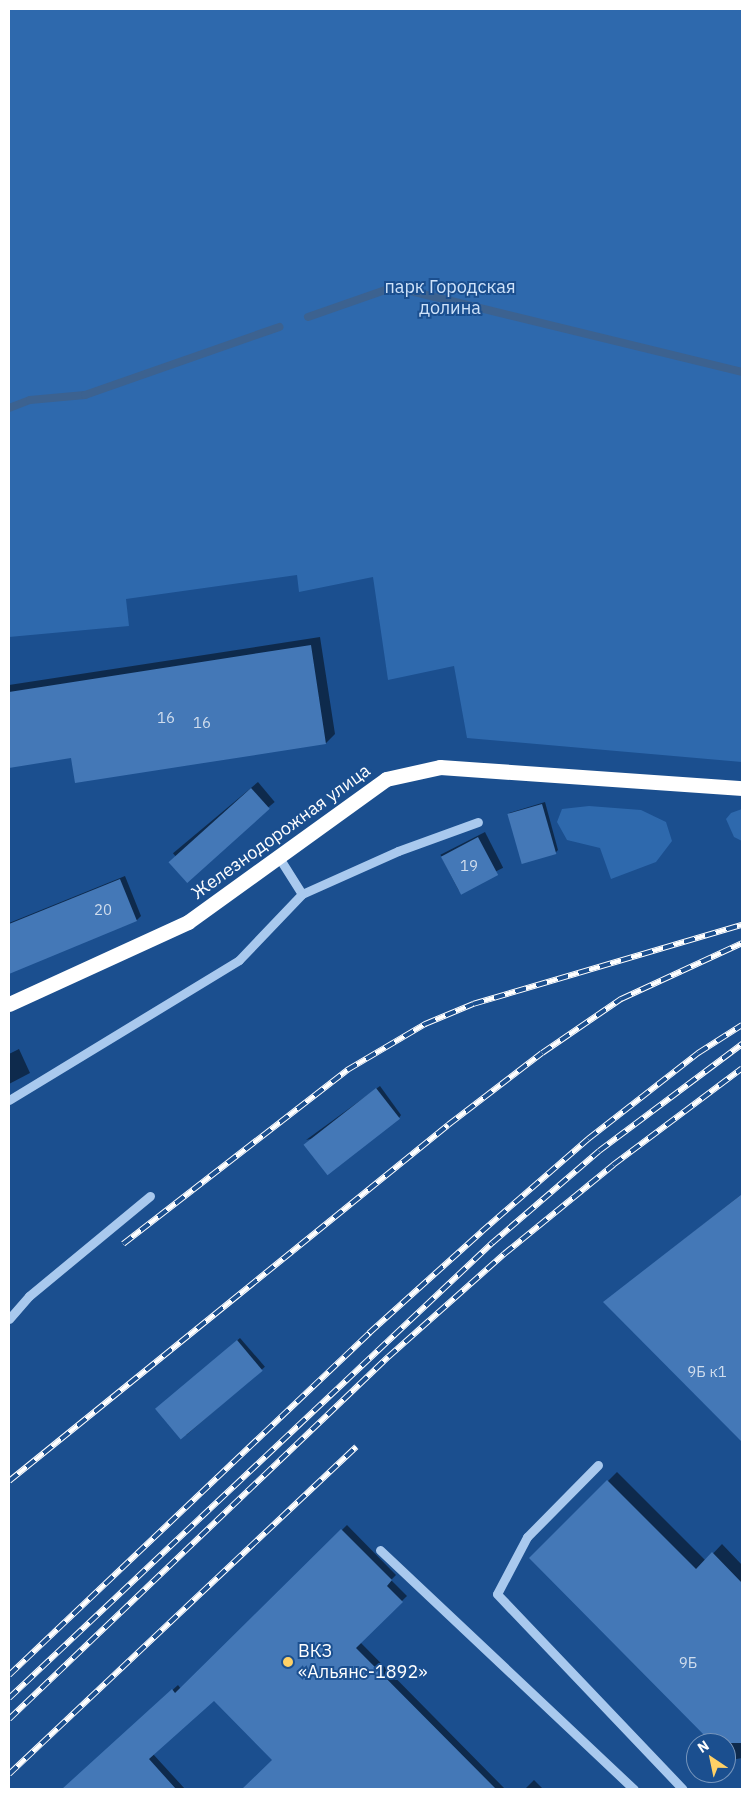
<!DOCTYPE html>
<html>
<head>
<meta charset="utf-8">
<style>
	body { margin:0 }
	#map { position:relative; width:751px; height:1798px; overflow:hidden; background:#1b4f8f; font-family:"IBM Plex Sans",sans-serif }
	div>[style] { position:absolute }
	.green>* { inset:0; background:#2e69ad }
	.shadow>* { inset:0; background:#0007; transform-origin:0 0 }
	.stream>* { height:8px; margin:-4px; padding:0 4px; transform-origin:4px; border-radius:4px; background:#3c6290 }
	.building>* { inset:0; background:#4478b7; transform-origin:0 0 }
	.minor>* { height:9px; margin:-4.5px; padding:0 4.5px; transform-origin:4.5px; border-radius:4.5px; background:#a9c9ee }
	.highway>* { height:15px; margin:-7.5px; padding:0 7.5px; transform-origin:7.5px; border-radius:7.5px; background:#fff }
	.rail>* { height:5.5px; margin-top:-2.75px; transform-origin:0; background:repeating-linear-gradient(90deg,#1b4f8f 0 11px,#fff 0 22px); box-sizing:border-box; border-block:1px solid #fff }
	.dots>* { width:14px; height:14px; translate:-50% -50%; box-sizing:border-box; border:2px solid #1b4f8f; border-radius:50% }
	span { translate:-50% -50%; white-space:nowrap; text-align:center; line-height:1.15; -webkit-text-stroke:4px #1b4f8f; paint-order:stroke }
	.number-label { font-size:15px; color:#d0dded }
	.number-label span { -webkit-text-stroke-width:0 }
	.park-label { font-size:18px; color:#cfe3fa }
	.street-label { font-size:18px; color:#fff }
	.poi-label { font-size:18px; color:#fff }
	.left { translate:0 -50%; text-align:left }
	.frame { position:absolute; inset:0; border:10px solid #fff; pointer-events:none }
	.north { position:absolute; left:686px; top:1733px; width:50px; height:50px; box-sizing:border-box; background:#1b4f8f; border:1px solid #7695bc; border-radius:50%; rotate:326deg; font-size:14px; font-weight:700; line-height:20px; text-align:center; color:#fff }
	.north::after { content:''; display:block; margin:auto; width:18px; height:22px; background:#ffd166; clip-path:polygon(50% 0,100% 100%,50% 72%,0 100%) }
</style>
</head>
<body>
<div id="map">
	<div class="green">
		<div style="clip-path:polygon(9px 9px,742px 9px,742px 762px,467px 738px,454px 666px,388px 680px,373px 577px,299px 592px,297px 575px,126px 599px,129px 626px,9px 637px)"></div>
		<div style="clip-path:polygon(589px 806px,641px 810px,666px 822px,672px 841px,656px 862px,611px 879px,600px 848px,567px 840px,557px 822px,562px 809px)"></div>
		<div style="clip-path:polygon(742px 809px,742px 841px,734px 837px,726px 819px,731px 813px)"></div>
	</div>
	<div class="shadow">
		<div style="clip-path:polygon(320px 637px,335px 734px,326px 743px,72px 757px,9px 767px,9px 685px)"></div>
		<div style="left:258px;top:782px;width:26px;height:111px;rotate:50deg"></div>
		<div style="clip-path:polygon(545px 802px,558px 850px,555px 853px,509px 813px)"></div>
		<div style="left:485px;top:832px;width:40px;height:50px;rotate:63deg"></div>
		<div style="clip-path:polygon(125px 876px,141px 916px,137px 920px,9px 972px,9px 923px)"></div>
		<div style="clip-path:polygon(19px 1049px,30px 1073px,9px 1084px,9px 1054px)"></div>
		<div style="clip-path:polygon(380px 1086px,401px 1115px,399px 1118px,306px 1140px)"></div>
		<div style="clip-path:polygon(742px 1194px,742px 1441px,605px 1302px)"></div>
		<div style="left:240px;top:1338px;width:38px;height:104px;rotate:49deg"></div>
		<div style="clip-path:polygon(617px 1472px,706px 1561px,722px 1544px,742px 1565px,742px 1758px,731px 1760px,726px 1755px,726px 1743px,714px 1743px,531px 1558px)"></div>
		<div style="clip-path:polygon(347px 1525px,396px 1575px,391px 1580px,407px 1596px,360px 1642px,505px 1789px,244px 1789px,274px 1760px,214px 1699px,153px 1754px,185px 1789px,64px 1789px,178px 1685px,181px 1689px)"></div>
		<div style="clip-path:polygon(534px 1780px,543px 1789px,525px 1789px)"></div>
	</div>
	<div class="stream">
		<div style="left:308px;top:317px;width:91px;rotate:-19.2deg"></div>
		<div style="left:394px;top:287px;width:358px;rotate:13.7deg"></div>
		<div style="left:9px;top:408px;width:22px;rotate:-21deg"></div>
		<div style="left:30px;top:400px;width:55px;rotate:-5.2deg"></div>
		<div style="left:85px;top:395px;width:206px;rotate:-19.3deg"></div>
	</div>
	<div class="building">
		<div style="clip-path:polygon(311px 645px,326px 744px,75px 783px,71px 758px,9px 768px,9px 692px)"></div>
		<div style="left:251px;top:788px;width:28px;height:111px;rotate:48deg"></div>
		<div style="left:542px;top:804px;width:52px;height:36px;rotate:74deg"></div>
		<div style="left:478px;top:837px;width:43px;height:42px;rotate:62deg"></div>
		<div style="clip-path:polygon(120px 879px,137px 921px,9px 974px,9px 924px)"></div>
		<div style="left:376px;top:1088px;width:39px;height:92px;rotate:52deg"></div>
		<div style="clip-path:polygon(742px 1194px,742px 1442px,603px 1302px)"></div>
		<div style="left:237px;top:1340px;width:40px;height:107px;rotate:50deg"></div>
		<div style="clip-path:polygon(607px 1480px,696px 1569px,712px 1552px,742px 1583px,742px 1743px,712px 1743px,529px 1558px)"></div>
		<div style="clip-path:polygon(341px 1529px,392px 1580px,387px 1586px,403px 1602px,356px 1648px,496px 1789px,242px 1789px,272px 1760px,214px 1701px,149px 1759px,176px 1789px,62px 1789px,172px 1689px,175px 1693px)"></div>
	</div>
	<div class="minor">
		<div style="left:278px;top:856px;width:45px;rotate:57.7deg"></div>
		<div style="left:302px;top:894px;width:105px;rotate:-24.1deg"></div>
		<div style="left:398px;top:851px;width:85px;rotate:-19.9deg"></div>
		<div style="left:9px;top:1100px;width:269px;rotate:-31.3deg"></div>
		<div style="left:239px;top:960px;width:91px;rotate:-46.3deg"></div>
		<div style="left:9px;top:1319px;width:30px;rotate:-49deg"></div>
		<div style="left:29px;top:1296px;width:157px;rotate:-39.6deg"></div>
		<div style="left:598px;top:1465px;width:101px;rotate:134.6deg"></div>
		<div style="left:527px;top:1537px;width:64px;rotate:117.8deg"></div>
		<div style="left:497px;top:1594px;width:269px;rotate:46.4deg"></div>
		<div style="left:380px;top:1550px;width:349px;rotate:43.3deg"></div>
	</div>
	<div class="highway">
		<div style="left:9px;top:1004px;width:197px;rotate:-24.6deg"></div>
		<div style="left:188px;top:922px;width:244px;rotate:-35.8deg"></div>
		<div style="left:386px;top:779px;width:55px;rotate:-12.5deg"></div>
		<div style="left:440px;top:767px;width:303px;rotate:4deg"></div>
	</div>
	<div class="rail">
		<div style="left:123px;top:1244px;width:284px;rotate:-37.8deg"></div>
		<div style="left:347px;top:1070px;width:91px;rotate:-30.5deg"></div>
		<div style="left:425px;top:1024px;width:52px;rotate:-22.6deg"></div>
		<div style="left:473px;top:1004px;width:280px;rotate:-16.4deg"></div>
		<div style="left:9px;top:1481px;width:565px;rotate:-39.04deg"></div>
		<div style="left:448px;top:1125px;width:118px;rotate:-37.5deg"></div>
		<div style="left:542px;top:1053px;width:96px;rotate:-34.4deg"></div>
		<div style="left:621px;top:999px;width:133px;rotate:-24.8deg"></div>
		<div style="left:9px;top:1675px;width:497px;rotate:-43.5deg"></div>
		<div style="left:369px;top:1333px;width:151px;rotate:-42deg"></div>
		<div style="left:481px;top:1232px;width:142px;rotate:-41deg"></div>
		<div style="left:588px;top:1139px;width:140px;rotate:-38deg"></div>
		<div style="left:698px;top:1053px;width:52px;rotate:-32.5deg"></div>
		<div style="left:9px;top:1698px;width:664px;rotate:-43.29deg"></div>
		<div style="left:492px;top:1243px;width:141px;rotate:-40.7deg"></div>
		<div style="left:599px;top:1151px;width:179px;rotate:-36.8deg"></div>
		<div style="left:9px;top:1719px;width:524px;rotate:-43.69deg"></div>
		<div style="left:388px;top:1357px;width:155px;rotate:-41.6deg"></div>
		<div style="left:504px;top:1254px;width:141px;rotate:-39.2deg"></div>
		<div style="left:613px;top:1165px;width:161px;rotate:-36.9deg"></div>
		<div style="left:9px;top:1774px;width:477px;rotate:-43.3deg"></div>
	</div>
	<div class="dots">
		<div style="left:288px;top:1662px;background:#ffd166"></div>
	</div>
	<div class="number-label">
		<span style="left:166px;top:718px">16</span>
		<span style="left:202px;top:723px">16</span>
		<span style="left:469px;top:866px">19</span>
		<span style="left:103px;top:910px">20</span>
		<span style="left:707px;top:1372px">9Б к1</span>
		<span style="left:688px;top:1663px">9Б</span>
	</div>
	<div class="park-label">
		<span style="left:450px;top:298px">парк Городская<br>долина</span>
	</div>
	<div class="street-label">
		<span style="left:281px;top:832px;rotate:-36deg">Железнодорожная улица</span>
	</div>
	<div class="poi-label">
		<span class="left" style="left:298px;top:1662px">ВКЗ<br>«Альянс-1892»</span>
	</div>
	<div class="frame"></div>
	<div class="north">N</div>
</div>
</body>
</html>
